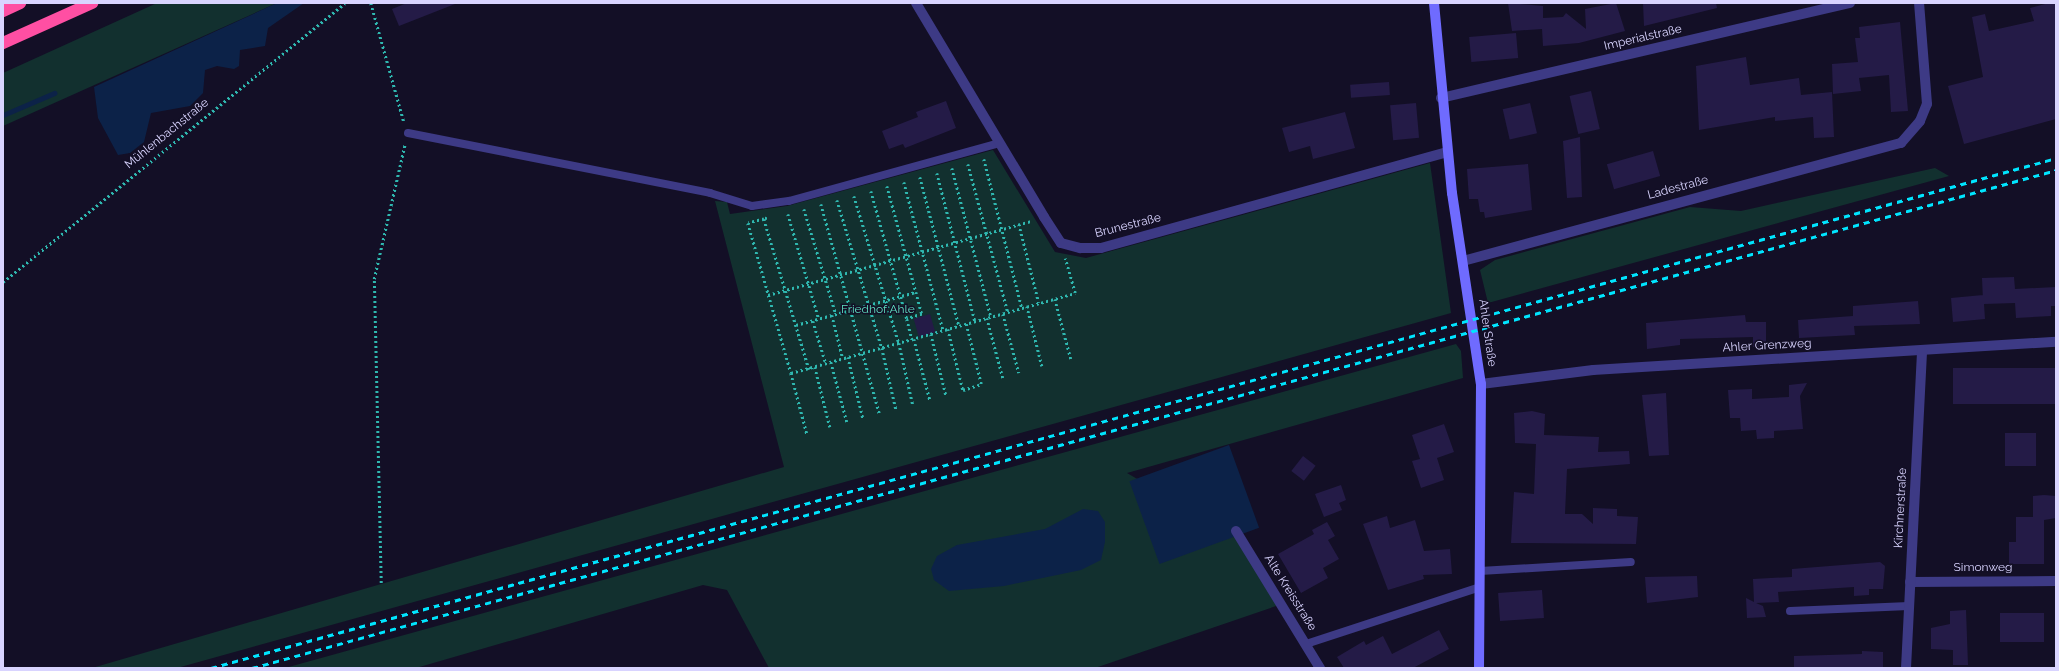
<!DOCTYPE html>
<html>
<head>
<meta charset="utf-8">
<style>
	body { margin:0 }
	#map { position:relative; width:2059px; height:671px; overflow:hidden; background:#130f26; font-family:Raleway,sans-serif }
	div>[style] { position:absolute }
	.green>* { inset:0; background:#12302f }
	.water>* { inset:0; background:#0c2248; transform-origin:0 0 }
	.stream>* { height:5px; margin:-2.5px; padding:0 2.5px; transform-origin:2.5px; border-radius:2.5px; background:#0c2248 }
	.building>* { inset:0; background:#241b47; transform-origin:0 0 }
	.path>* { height:2.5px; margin-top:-1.25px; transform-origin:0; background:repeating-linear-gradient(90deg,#2fb8b0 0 2px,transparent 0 5px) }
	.lane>* { height:8px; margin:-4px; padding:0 4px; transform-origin:4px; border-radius:4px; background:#3d3a85 }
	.street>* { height:10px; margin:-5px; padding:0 5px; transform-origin:5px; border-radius:5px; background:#3d3a85 }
	.secondary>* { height:10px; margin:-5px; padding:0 5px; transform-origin:5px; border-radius:5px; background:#6f6bff }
	.highway>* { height:12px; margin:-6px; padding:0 6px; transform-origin:6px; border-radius:6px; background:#ff4fa3 }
	.rail>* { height:3px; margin-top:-1.5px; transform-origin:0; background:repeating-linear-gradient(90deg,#00e5ff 0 6px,transparent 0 11px) }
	span { translate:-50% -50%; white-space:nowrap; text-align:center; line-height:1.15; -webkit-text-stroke:3px #130f26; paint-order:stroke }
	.street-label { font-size:12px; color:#d9d4ff }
	.park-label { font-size:12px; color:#5fe0c0 }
	.frame { position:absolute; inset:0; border:4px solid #d9d4ff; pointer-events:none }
</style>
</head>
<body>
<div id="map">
	<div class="green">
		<div style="clip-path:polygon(157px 3px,277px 3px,3px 126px,3px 73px)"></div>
		<div style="clip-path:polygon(993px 150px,1055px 252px,1086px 258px,1430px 163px,1451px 313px,177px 668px,92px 668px,784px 467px,715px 201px,727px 202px,730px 214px,787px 206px)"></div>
		<div style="clip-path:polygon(1935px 168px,1949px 176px,1488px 303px,1480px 270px,1495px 260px,1690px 207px,1741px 211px)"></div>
		<div style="clip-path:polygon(1456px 344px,1461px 351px,1463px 378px,1127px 473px,1235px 536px,1279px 605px,1095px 668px,769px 668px,727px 590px,703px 585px,416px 668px,285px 668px)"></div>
	</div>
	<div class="water">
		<div style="clip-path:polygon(277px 3px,304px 3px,268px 28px,265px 46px,240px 50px,239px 66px,234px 69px,217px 66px,205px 70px,203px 93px,190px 106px,151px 113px,144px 142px,130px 153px,118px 155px,98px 118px,94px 87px)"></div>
		<div style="left:1229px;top:445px;width:88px;height:106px;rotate:70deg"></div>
		<div style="clip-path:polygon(1083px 509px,1098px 511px,1105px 522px,1105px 542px,1101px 560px,1081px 570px,1004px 586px,949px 591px,934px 580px,931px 569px,937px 556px,957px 545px,1045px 529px)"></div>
	</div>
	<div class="stream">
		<div style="left:3px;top:115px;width:56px;rotate:-23.3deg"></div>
	</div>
	<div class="building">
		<div style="clip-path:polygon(407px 3px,455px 3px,455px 4px,399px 26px,392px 9px)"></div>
		<div style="clip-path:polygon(1508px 3px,1543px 6px,1543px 18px,1563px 17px,1566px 13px,1586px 29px,1585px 9px,1616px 3px,1625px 31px,1579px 43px,1543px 46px,1542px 29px,1512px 31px)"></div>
		<div style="clip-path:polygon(1643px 3px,1716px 3px,1717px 8px,1644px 26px)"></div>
		<div style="clip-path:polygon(2049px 3px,2056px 3px,2056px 119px,1964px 144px,1948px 86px,1983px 77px,1972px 17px,1985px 14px,1989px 31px,2034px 21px,2030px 8px)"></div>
		<div style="clip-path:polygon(1900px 22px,1908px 111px,1891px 112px,1889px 75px,1859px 78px,1861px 91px,1833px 94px,1832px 64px,1858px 62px,1855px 38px,1860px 38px,1859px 27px)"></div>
		<div style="left:1516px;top:33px;width:25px;height:47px;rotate:85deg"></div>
		<div style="clip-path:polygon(1746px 57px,1750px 85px,1799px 78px,1801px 95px,1832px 92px,1834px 137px,1814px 138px,1813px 117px,1775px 121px,1775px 117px,1699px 130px,1696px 66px)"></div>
		<div style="left:1389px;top:82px;width:13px;height:39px;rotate:86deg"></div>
		<div style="left:1591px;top:91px;width:39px;height:22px;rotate:77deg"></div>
		<div style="clip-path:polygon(946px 101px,956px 128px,905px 148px,903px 144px,889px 149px,882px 131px,918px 117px,916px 112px)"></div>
		<div style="left:1416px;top:103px;width:35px;height:26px;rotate:85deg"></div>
		<div style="left:1530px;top:103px;width:31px;height:28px;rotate:77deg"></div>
		<div style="clip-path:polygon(1345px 112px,1355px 148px,1313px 159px,1310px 146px,1289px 152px,1282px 128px)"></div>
		<div style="clip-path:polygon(1580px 137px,1582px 197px,1567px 198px,1563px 141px)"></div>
		<div style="left:1653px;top:151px;width:26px;height:48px;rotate:74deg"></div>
		<div style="clip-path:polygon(1528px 164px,1532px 210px,1485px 218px,1484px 212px,1480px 212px,1478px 199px,1469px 199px,1467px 169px)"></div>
		<div style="clip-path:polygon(2014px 277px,2015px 289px,2056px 287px,2056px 306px,2051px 306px,2051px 316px,2016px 318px,2015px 303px,1984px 304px,1985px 319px,1953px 322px,1951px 298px,1983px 295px,1983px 301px,1982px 278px)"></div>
		<div style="clip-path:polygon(1918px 301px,1920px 324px,1854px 326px,1855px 335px,1799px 338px,1798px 320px,1853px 316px,1853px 306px)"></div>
		<div style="left:930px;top:314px;width:19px;height:17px;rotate:74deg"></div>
		<div style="clip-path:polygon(1745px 315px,1746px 322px,1766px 322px,1766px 347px,1753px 347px,1753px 337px,1680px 339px,1680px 345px,1647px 349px,1646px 323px)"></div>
		<div style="left:2056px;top:368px;width:36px;height:103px;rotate:90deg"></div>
		<div style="clip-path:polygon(1807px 383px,1800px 396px,1803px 429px,1774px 431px,1774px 438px,1757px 439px,1756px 430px,1741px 431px,1740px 418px,1730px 418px,1728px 390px,1752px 389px,1752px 399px,1789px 397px,1789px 385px)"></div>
		<div style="clip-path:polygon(1666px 393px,1669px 455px,1649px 456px,1642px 395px)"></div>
		<div style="clip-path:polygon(1532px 411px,1545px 414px,1544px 435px,1599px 437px,1598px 452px,1629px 451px,1630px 464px,1567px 469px,1565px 514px,1582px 514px,1593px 524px,1593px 508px,1617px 509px,1617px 516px,1638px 517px,1636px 544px,1511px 543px,1514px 492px,1534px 494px,1536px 444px,1515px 443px,1514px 413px)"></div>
		<div style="clip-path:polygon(1444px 424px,1454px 452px,1437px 458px,1444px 480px,1421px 488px,1412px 461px,1420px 459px,1412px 435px)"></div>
		<div style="left:2005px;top:433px;width:31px;height:33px"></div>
		<div style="left:1303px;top:456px;width:16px;height:19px;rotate:38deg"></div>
		<div style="clip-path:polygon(1341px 485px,1346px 500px,1339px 503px,1342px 510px,1324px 517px,1315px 494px)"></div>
		<div style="clip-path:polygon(2044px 495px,2056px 496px,2056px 518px,2044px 520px,2044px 564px,2009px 564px,2009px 542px,2016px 542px,2016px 517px,2033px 517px,2033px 496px)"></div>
		<div style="clip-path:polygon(1387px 516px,1390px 528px,1415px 520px,1424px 551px,1450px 549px,1452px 574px,1423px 575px,1424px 579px,1388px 590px,1363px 524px)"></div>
		<div style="clip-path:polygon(1327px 522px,1335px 536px,1328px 540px,1339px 559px,1323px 568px,1328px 578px,1301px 593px,1278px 554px,1314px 534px,1312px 530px)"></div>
		<div style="clip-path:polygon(1880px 562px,1885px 566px,1883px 589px,1869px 589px,1869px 595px,1854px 596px,1854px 587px,1778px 592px,1779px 602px,1756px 603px,1763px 606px,1766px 617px,1747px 618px,1746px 598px,1754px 602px,1753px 579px,1792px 577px,1792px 569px)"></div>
		<div style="clip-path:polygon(1697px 576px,1698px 597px,1647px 603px,1645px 577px)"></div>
		<div style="left:1542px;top:590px;width:28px;height:44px;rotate:86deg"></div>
		<div style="clip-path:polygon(1966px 610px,1968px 665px,1953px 665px,1953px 650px,1931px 649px,1931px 628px,1950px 624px,1950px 611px)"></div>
		<div style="left:2000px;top:613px;width:44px;height:29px"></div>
		<div style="clip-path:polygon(1439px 630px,1449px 649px,1413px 668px,1344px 668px,1337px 657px,1364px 641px,1366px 645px,1383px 636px,1392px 654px)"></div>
		<div style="clip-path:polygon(1862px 651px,1883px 652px,1883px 668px,1794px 668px,1794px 656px,1862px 654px)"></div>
	</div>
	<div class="path">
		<div style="left:371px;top:3px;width:123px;rotate:74.5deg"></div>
		<div style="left:984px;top:159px;width:154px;rotate:75.7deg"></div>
		<div style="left:968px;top:164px;width:153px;rotate:74.9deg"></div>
		<div style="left:952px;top:168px;width:154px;rotate:75.3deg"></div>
		<div style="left:937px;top:173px;width:153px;rotate:75.6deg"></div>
		<div style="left:920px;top:177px;width:154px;rotate:75.3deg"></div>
		<div style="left:904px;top:182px;width:153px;rotate:75.2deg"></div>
		<div style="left:887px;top:186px;width:110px;rotate:74.7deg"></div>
		<div style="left:871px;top:191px;width:133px;rotate:74.3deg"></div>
		<div style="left:854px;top:196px;width:154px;rotate:73deg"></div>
		<div style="left:899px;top:343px;width:64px;rotate:77.3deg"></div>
		<div style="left:837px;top:200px;width:155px;rotate:73.1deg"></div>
		<div style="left:882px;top:348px;width:63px;rotate:77.1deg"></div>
		<div style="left:821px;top:204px;width:219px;rotate:74.4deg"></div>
		<div style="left:804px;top:209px;width:110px;rotate:73.1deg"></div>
		<div style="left:788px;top:214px;width:109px;rotate:73.6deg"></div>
		<div style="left:767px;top:218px;width:3px;rotate:162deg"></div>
		<div style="left:764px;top:219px;width:157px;rotate:73.3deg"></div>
		<div style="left:764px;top:219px;width:16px;rotate:166deg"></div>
		<div style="left:748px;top:223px;width:156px;rotate:74deg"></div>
		<div style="left:791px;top:373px;width:295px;rotate:-15.7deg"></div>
		<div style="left:1075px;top:293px;width:36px;rotate:-106deg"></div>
		<div style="left:1019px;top:224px;width:81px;rotate:75.8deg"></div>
		<div style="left:3px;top:282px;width:441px;rotate:-39.2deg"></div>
		<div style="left:768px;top:295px;width:273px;rotate:-15.7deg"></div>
		<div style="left:1055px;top:299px;width:62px;rotate:75.1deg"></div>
		<div style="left:1027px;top:306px;width:62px;rotate:76deg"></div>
		<div style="left:1003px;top:314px;width:61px;rotate:74.8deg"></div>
		<div style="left:832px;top:315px;width:45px;rotate:76deg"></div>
		<div style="left:987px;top:318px;width:62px;rotate:75.1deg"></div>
		<div style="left:813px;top:321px;width:45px;rotate:73.2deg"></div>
		<div style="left:796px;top:325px;width:124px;rotate:-15.4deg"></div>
		<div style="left:916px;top:292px;width:23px;rotate:75deg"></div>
		<div style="left:922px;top:314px;width:16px;rotate:162deg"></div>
		<div style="left:907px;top:319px;width:21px;rotate:76deg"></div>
		<div style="left:948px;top:329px;width:63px;rotate:76.2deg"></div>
		<div style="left:963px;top:390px;width:19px;rotate:-18deg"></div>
		<div style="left:981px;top:384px;width:62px;rotate:-104deg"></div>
		<div style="left:931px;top:334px;width:63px;rotate:76.2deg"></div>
		<div style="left:914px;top:339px;width:63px;rotate:75.3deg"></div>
		<div style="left:848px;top:357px;width:63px;rotate:76.2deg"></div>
		<div style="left:831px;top:362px;width:62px;rotate:75.1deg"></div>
		<div style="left:815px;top:367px;width:62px;rotate:76deg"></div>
		<div style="left:791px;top:373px;width:63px;rotate:75.3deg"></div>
		<div style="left:381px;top:583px;width:304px;rotate:-91.3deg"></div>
		<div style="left:374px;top:279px;width:139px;rotate:-77.1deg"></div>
	</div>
	<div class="lane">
		<div style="left:408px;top:133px;width:308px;rotate:11.2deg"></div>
		<div style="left:710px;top:193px;width:44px;rotate:17.2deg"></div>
		<div style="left:752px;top:206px;width:37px;rotate:-8deg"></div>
		<div style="left:789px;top:201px;width:219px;rotate:-15.4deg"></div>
		<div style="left:1480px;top:571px;width:151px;rotate:-3.4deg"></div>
		<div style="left:1790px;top:611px;width:119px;rotate:-2.4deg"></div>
		<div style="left:1306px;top:644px;width:183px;rotate:-18.1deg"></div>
	</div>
	<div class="street">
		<div style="left:916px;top:3px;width:249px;rotate:59.1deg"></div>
		<div style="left:1044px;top:217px;width:31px;rotate:57deg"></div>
		<div style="left:1061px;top:243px;width:20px;rotate:15deg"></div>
		<div style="left:1080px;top:248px;width:21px"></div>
		<div style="left:1101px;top:248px;width:359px;rotate:-15.5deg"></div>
		<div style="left:1441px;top:98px;width:420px;rotate:-13.1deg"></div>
		<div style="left:1463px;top:261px;width:454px;rotate:-15.1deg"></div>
		<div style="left:1901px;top:143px;width:29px;rotate:-49deg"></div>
		<div style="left:1920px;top:121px;width:18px;rotate:-68deg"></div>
		<div style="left:1927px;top:104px;width:101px;rotate:-94.5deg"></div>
		<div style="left:1481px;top:384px;width:113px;rotate:-7.1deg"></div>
		<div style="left:1593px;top:370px;width:464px;rotate:-3.5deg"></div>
		<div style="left:1236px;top:531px;width:161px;rotate:58.5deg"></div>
		<div style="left:1910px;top:582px;width:146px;rotate:-0.4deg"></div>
		<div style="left:1906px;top:668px;width:318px;rotate:-87.1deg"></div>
	</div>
	<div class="secondary">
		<div style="left:1434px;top:3px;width:191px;rotate:84.6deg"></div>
		<div style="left:1452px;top:193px;width:193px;rotate:81.4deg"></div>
		<div style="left:1481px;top:384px;width:284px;rotate:90.4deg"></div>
	</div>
	<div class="highway">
		<div style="left:3px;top:11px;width:19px;rotate:-25deg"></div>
		<div style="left:3px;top:43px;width:98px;rotate:-24.2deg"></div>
	</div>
	<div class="rail">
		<div style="left:211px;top:668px;width:1914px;rotate:-15.45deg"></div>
		<div style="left:252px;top:668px;width:1871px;rotate:-15.43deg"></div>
	</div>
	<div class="street-label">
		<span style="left:1643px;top:38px;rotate:-13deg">Imperialstraße</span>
		<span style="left:167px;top:134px;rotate:-39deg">Mühlenbachstraße</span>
		<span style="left:1678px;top:188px;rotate:-15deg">Ladestraße</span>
		<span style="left:1128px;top:226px;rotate:-14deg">Brunestraße</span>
		<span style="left:1487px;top:333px;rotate:82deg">Ahler Straße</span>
		<span style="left:1767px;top:346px;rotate:-3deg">Ahler Grenzweg</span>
		<span style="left:1901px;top:508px;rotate:-87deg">Kirchnerstraße</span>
		<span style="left:1983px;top:568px">Simonweg</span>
		<span style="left:1290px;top:593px;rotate:58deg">Alte Kreisstraße</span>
	</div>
	<div class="park-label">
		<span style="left:878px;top:310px">Friedhof Ahle</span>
	</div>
	<div class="frame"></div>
</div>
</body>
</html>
